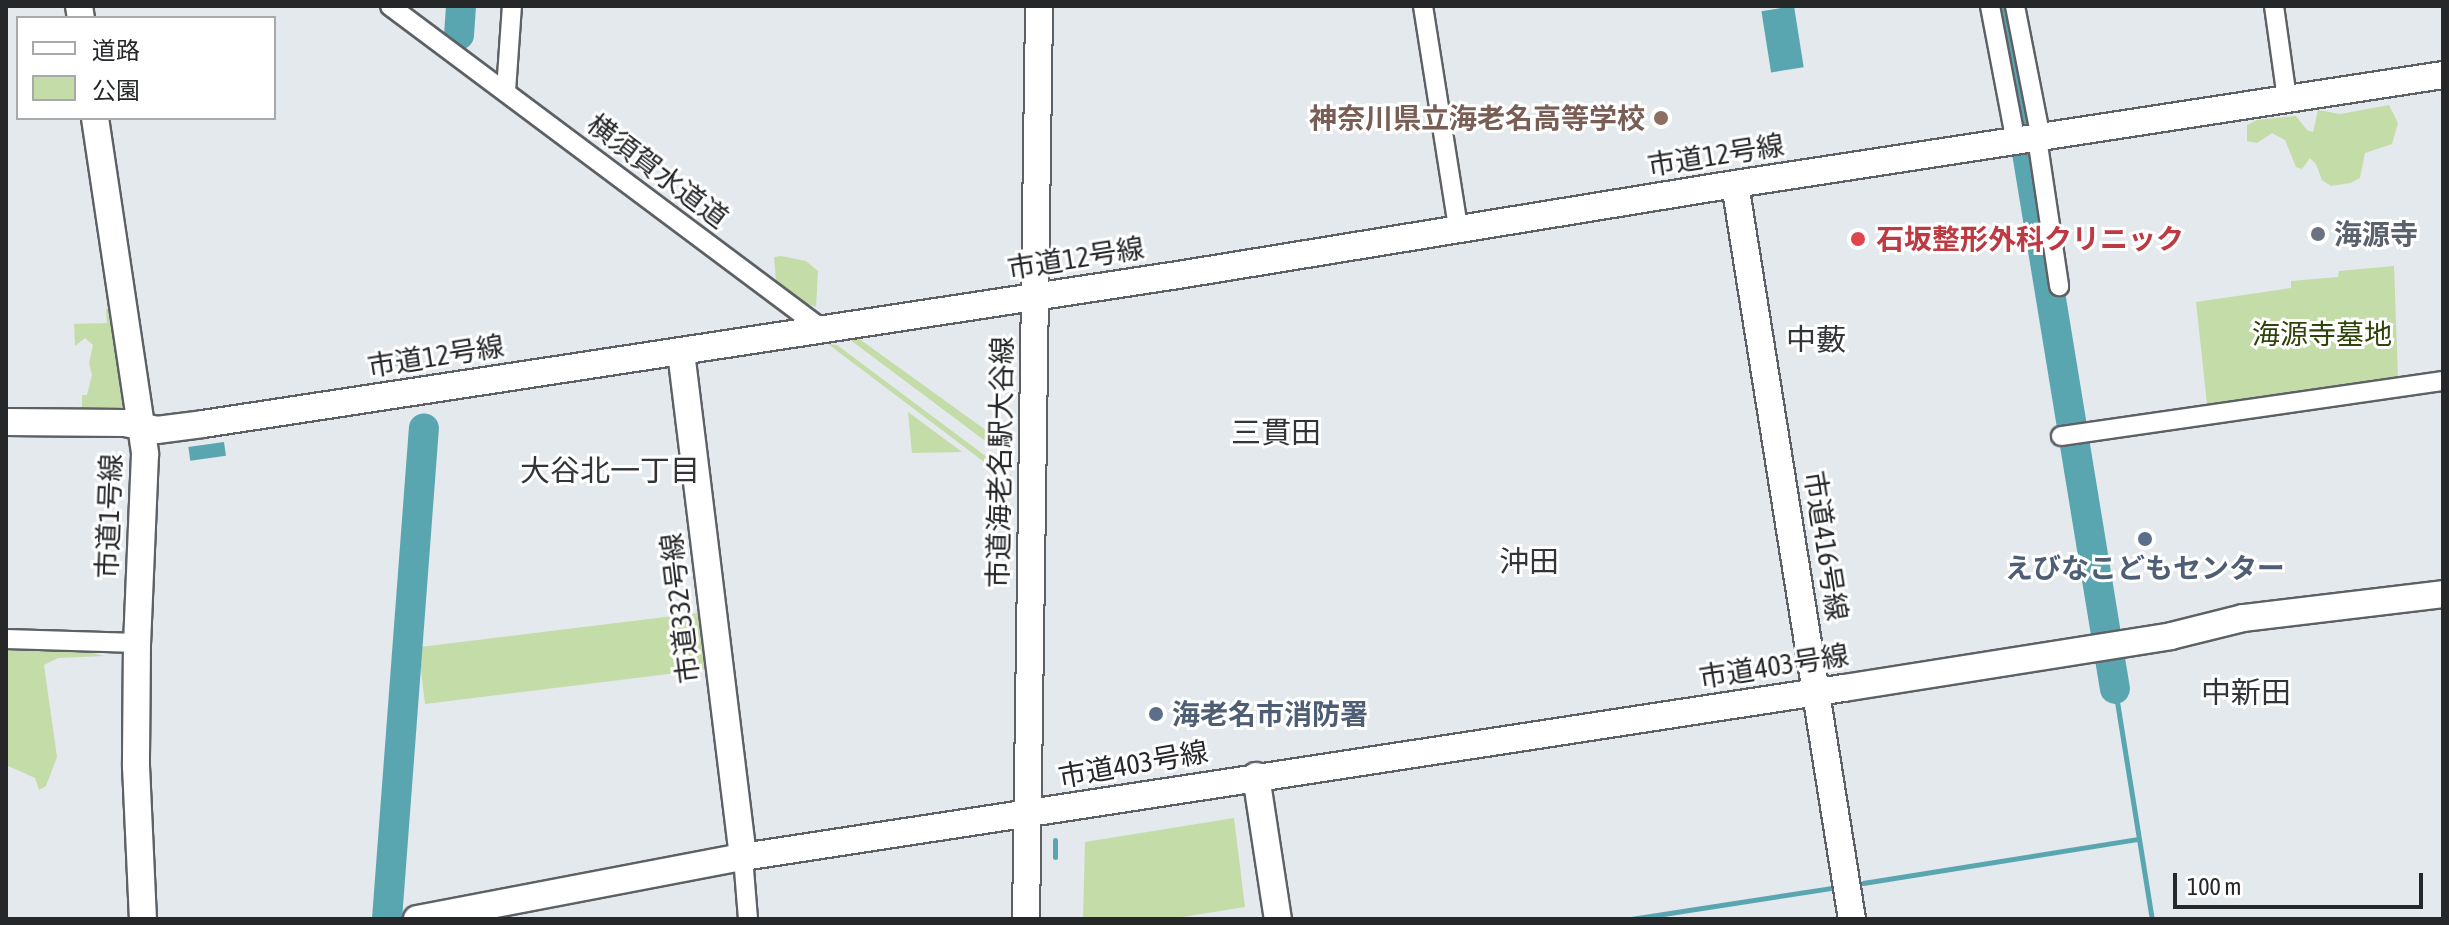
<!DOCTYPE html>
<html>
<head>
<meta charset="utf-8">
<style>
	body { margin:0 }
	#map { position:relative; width:2449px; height:925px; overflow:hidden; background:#e4e9ed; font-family:"Asap Condensed","Noto Sans JP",sans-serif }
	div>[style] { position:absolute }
	.green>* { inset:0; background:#c4dca7; transform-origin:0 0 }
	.water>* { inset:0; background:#5aa6b0; transform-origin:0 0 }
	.stream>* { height:5px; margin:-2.5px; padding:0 2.5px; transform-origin:2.5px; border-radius:2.5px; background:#5aa6b0 }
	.river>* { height:30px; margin:-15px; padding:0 15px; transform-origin:15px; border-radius:15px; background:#5aa6b0 }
	.roads { filter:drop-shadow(2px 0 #5d6165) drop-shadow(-2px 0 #5d6165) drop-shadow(0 2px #5d6165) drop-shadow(0 -2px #5d6165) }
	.street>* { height:18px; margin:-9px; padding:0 9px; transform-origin:9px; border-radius:9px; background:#fff }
	.secondary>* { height:26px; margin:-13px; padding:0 13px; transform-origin:13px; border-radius:13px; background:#fff }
	.dots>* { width:22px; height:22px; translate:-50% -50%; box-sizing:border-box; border:4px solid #fff; border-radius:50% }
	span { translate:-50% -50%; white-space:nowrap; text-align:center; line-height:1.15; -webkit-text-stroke:6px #fff; paint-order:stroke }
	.education-label { font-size:28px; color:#785e54; font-weight:700 }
	.right { translate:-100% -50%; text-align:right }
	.street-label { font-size:28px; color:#252729 }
	.worship-label { font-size:28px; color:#5b616d; font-weight:700 }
	.left { translate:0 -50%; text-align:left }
	.health-label { font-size:28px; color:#be3a42; font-weight:700 }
	.park-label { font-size:28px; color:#304409 }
	.service-label { font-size:28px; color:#4e5e75; font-weight:700 }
	.neighbourhood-label { font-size:30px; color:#313538 }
	.frame { position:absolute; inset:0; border:8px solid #252729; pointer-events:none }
	.legend { position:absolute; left:16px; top:16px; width:260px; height:104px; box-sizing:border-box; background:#fff; border:2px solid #a8a9a9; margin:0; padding:10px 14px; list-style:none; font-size:24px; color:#252729 }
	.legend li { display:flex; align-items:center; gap:16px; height:40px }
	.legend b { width:40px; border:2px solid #a8a9a9 }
	.scale { position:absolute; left:2173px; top:873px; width:250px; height:36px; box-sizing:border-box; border:4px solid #252729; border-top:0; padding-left:10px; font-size:24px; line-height:28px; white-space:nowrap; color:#252729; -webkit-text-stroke:6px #fff; paint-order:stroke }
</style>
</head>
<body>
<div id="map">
	<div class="green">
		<div style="clip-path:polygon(2389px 105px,2398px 123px,2392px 144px,2365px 153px,2360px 178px,2350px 183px,2331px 186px,2322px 180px,2316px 164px,2310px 158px,2302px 169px,2296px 167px,2285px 140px,2272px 133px,2257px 143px,2247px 141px,2247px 125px,2257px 120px,2296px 116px,2307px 130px,2313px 132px,2318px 110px,2340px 114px)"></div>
		<div style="clip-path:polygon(781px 256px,806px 261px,818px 271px,816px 307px,803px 302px,776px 281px,774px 257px)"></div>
		<div style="clip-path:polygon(2394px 266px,2398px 378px,2207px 404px,2196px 302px,2291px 288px,2291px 281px,2338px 277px,2339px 271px)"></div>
		<div style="clip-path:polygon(106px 309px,111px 309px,126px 411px,82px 412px,82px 395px,87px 395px,92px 375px,89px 363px,93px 345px,85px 338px,75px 346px,74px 324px,107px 323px)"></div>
		<div style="clip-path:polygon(858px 338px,1012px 449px,1012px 461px,849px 339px)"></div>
		<div style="clip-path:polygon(828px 344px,837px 345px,1011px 475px,1012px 483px)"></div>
		<div style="clip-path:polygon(908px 412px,962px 452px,912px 453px)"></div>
		<div style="left:698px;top:613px;width:57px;height:282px;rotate:83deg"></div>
		<div style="clip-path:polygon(6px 648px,54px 651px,77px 649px,104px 656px,58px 658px,44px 665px,57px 757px,46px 786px,39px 790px,35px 778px,6px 765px)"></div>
		<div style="clip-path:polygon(1234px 818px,1245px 907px,1170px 919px,1083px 919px,1085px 842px)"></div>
	</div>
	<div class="water">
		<div style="left:1794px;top:6px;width:62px;height:33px;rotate:81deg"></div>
		<div style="left:407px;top:350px;width:14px;height:22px;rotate:82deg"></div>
		<div style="left:224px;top:442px;width:14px;height:36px;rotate:82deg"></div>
	</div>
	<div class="stream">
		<div style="left:2115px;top:689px;width:233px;rotate:80.9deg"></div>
		<div style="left:1055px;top:857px;width:17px;rotate:-90deg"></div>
		<div style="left:1863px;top:883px;width:279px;rotate:-9.1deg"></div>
		<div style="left:1631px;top:919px;width:202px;rotate:-8.8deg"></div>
	</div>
	<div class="river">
		<div style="left:2003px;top:6px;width:692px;rotate:80.69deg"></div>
		<div style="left:459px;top:35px;width:29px;rotate:-86deg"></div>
		<div style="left:387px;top:919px;width:492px;rotate:-85.7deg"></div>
	</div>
	<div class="roads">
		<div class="street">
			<div style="left:390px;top:6px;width:539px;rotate:36.78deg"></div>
			<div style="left:1423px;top:6px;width:225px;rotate:81deg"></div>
			<div style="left:1990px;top:6px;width:138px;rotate:79.2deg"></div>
			<div style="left:2015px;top:6px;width:135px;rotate:78.9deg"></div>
			<div style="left:2274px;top:6px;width:94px;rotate:82deg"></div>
			<div style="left:506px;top:91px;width:85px;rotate:-86deg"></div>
			<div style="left:2037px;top:138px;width:150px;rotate:81.5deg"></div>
			<div style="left:2061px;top:436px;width:386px;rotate:-8.2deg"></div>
			<div style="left:6px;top:639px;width:131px;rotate:1.7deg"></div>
			<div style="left:743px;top:857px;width:62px;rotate:85.4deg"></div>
		</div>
		<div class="secondary">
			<div style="left:79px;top:6px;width:12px;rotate:81deg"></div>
			<div style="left:95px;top:118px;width:340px;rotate:81.5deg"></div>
			<div style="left:145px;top:454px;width:189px;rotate:92.4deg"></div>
			<div style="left:137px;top:643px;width:123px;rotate:90.5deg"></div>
			<div style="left:136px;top:766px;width:153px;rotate:87.4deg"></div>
			<div style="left:1735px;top:184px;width:744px;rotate:80.96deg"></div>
			<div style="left:681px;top:352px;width:509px;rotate:83deg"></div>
			<div style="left:6px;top:422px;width:119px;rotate:0.5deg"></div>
			<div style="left:125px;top:423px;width:33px;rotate:12deg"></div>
			<div style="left:157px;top:430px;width:46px;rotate:-7.4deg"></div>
			<div style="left:203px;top:424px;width:986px;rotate:-8.69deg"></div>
			<div style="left:1178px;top:275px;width:564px;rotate:-9.28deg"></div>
			<div style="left:1735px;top:184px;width:716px;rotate:-8.75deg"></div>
			<div style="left:1256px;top:776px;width:145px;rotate:81.3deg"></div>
			<div style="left:417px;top:919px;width:332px;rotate:-10.8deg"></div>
			<div style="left:743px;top:857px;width:1114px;rotate:-8.73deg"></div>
			<div style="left:1844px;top:688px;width:331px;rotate:-9deg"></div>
			<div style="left:2171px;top:636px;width:74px;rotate:-14deg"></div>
			<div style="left:2243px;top:618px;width:201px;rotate:-6.8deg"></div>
			<div style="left:1026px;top:919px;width:913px;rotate:-89.18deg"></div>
		</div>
	</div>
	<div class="dots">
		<div style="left:1661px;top:118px;background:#8d6e63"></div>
		<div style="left:2318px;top:234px;background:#6b7280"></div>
		<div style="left:1858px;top:239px;background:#e0444e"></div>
		<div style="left:2145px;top:539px;background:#5c6f8a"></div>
		<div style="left:1156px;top:714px;background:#5c6f8a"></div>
	</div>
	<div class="education-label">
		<span class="right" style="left:1645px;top:118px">神奈川県立海老名高等学校</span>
	</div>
	<div class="street-label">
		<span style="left:1716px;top:155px;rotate:-9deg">市道12号線</span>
		<span style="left:658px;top:171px;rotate:37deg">横須賀水道道</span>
		<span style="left:1076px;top:258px;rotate:-9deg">市道12号線</span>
		<span style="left:436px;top:356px;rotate:-9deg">市道12号線</span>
		<span style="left:1000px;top:462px;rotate:-89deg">市道海老名駅大谷線</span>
		<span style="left:109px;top:516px;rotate:-88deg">市道1号線</span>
		<span style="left:1826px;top:546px;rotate:81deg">市道416号線</span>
		<span style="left:680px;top:608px;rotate:-97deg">市道332号線</span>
		<span style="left:1774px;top:666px;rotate:-9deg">市道403号線</span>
		<span style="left:1133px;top:764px;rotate:-10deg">市道403号線</span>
	</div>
	<div class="worship-label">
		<span class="left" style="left:2334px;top:234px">海源寺</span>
	</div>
	<div class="health-label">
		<span class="left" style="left:1876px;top:239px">石坂整形外科クリニック</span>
	</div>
	<div class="park-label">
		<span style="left:2322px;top:334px">海源寺墓地</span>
	</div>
	<div class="service-label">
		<span style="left:2145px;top:568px">えびなこどもセンター</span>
		<span class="left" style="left:1172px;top:714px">海老名市消防署</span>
	</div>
	<div class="neighbourhood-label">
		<span style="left:1816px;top:339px">中藪</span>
		<span style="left:1276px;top:432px">三貫田</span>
		<span style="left:610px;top:470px">大谷北一丁目</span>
		<span style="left:1529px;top:561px">沖田</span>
		<span style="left:2246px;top:692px">中新田</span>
	</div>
	<div class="frame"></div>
	<ul class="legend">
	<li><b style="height:10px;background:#fff"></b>道路</li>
	<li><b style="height:22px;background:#c4dca7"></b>公園</li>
	</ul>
	<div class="scale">100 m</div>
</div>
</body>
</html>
